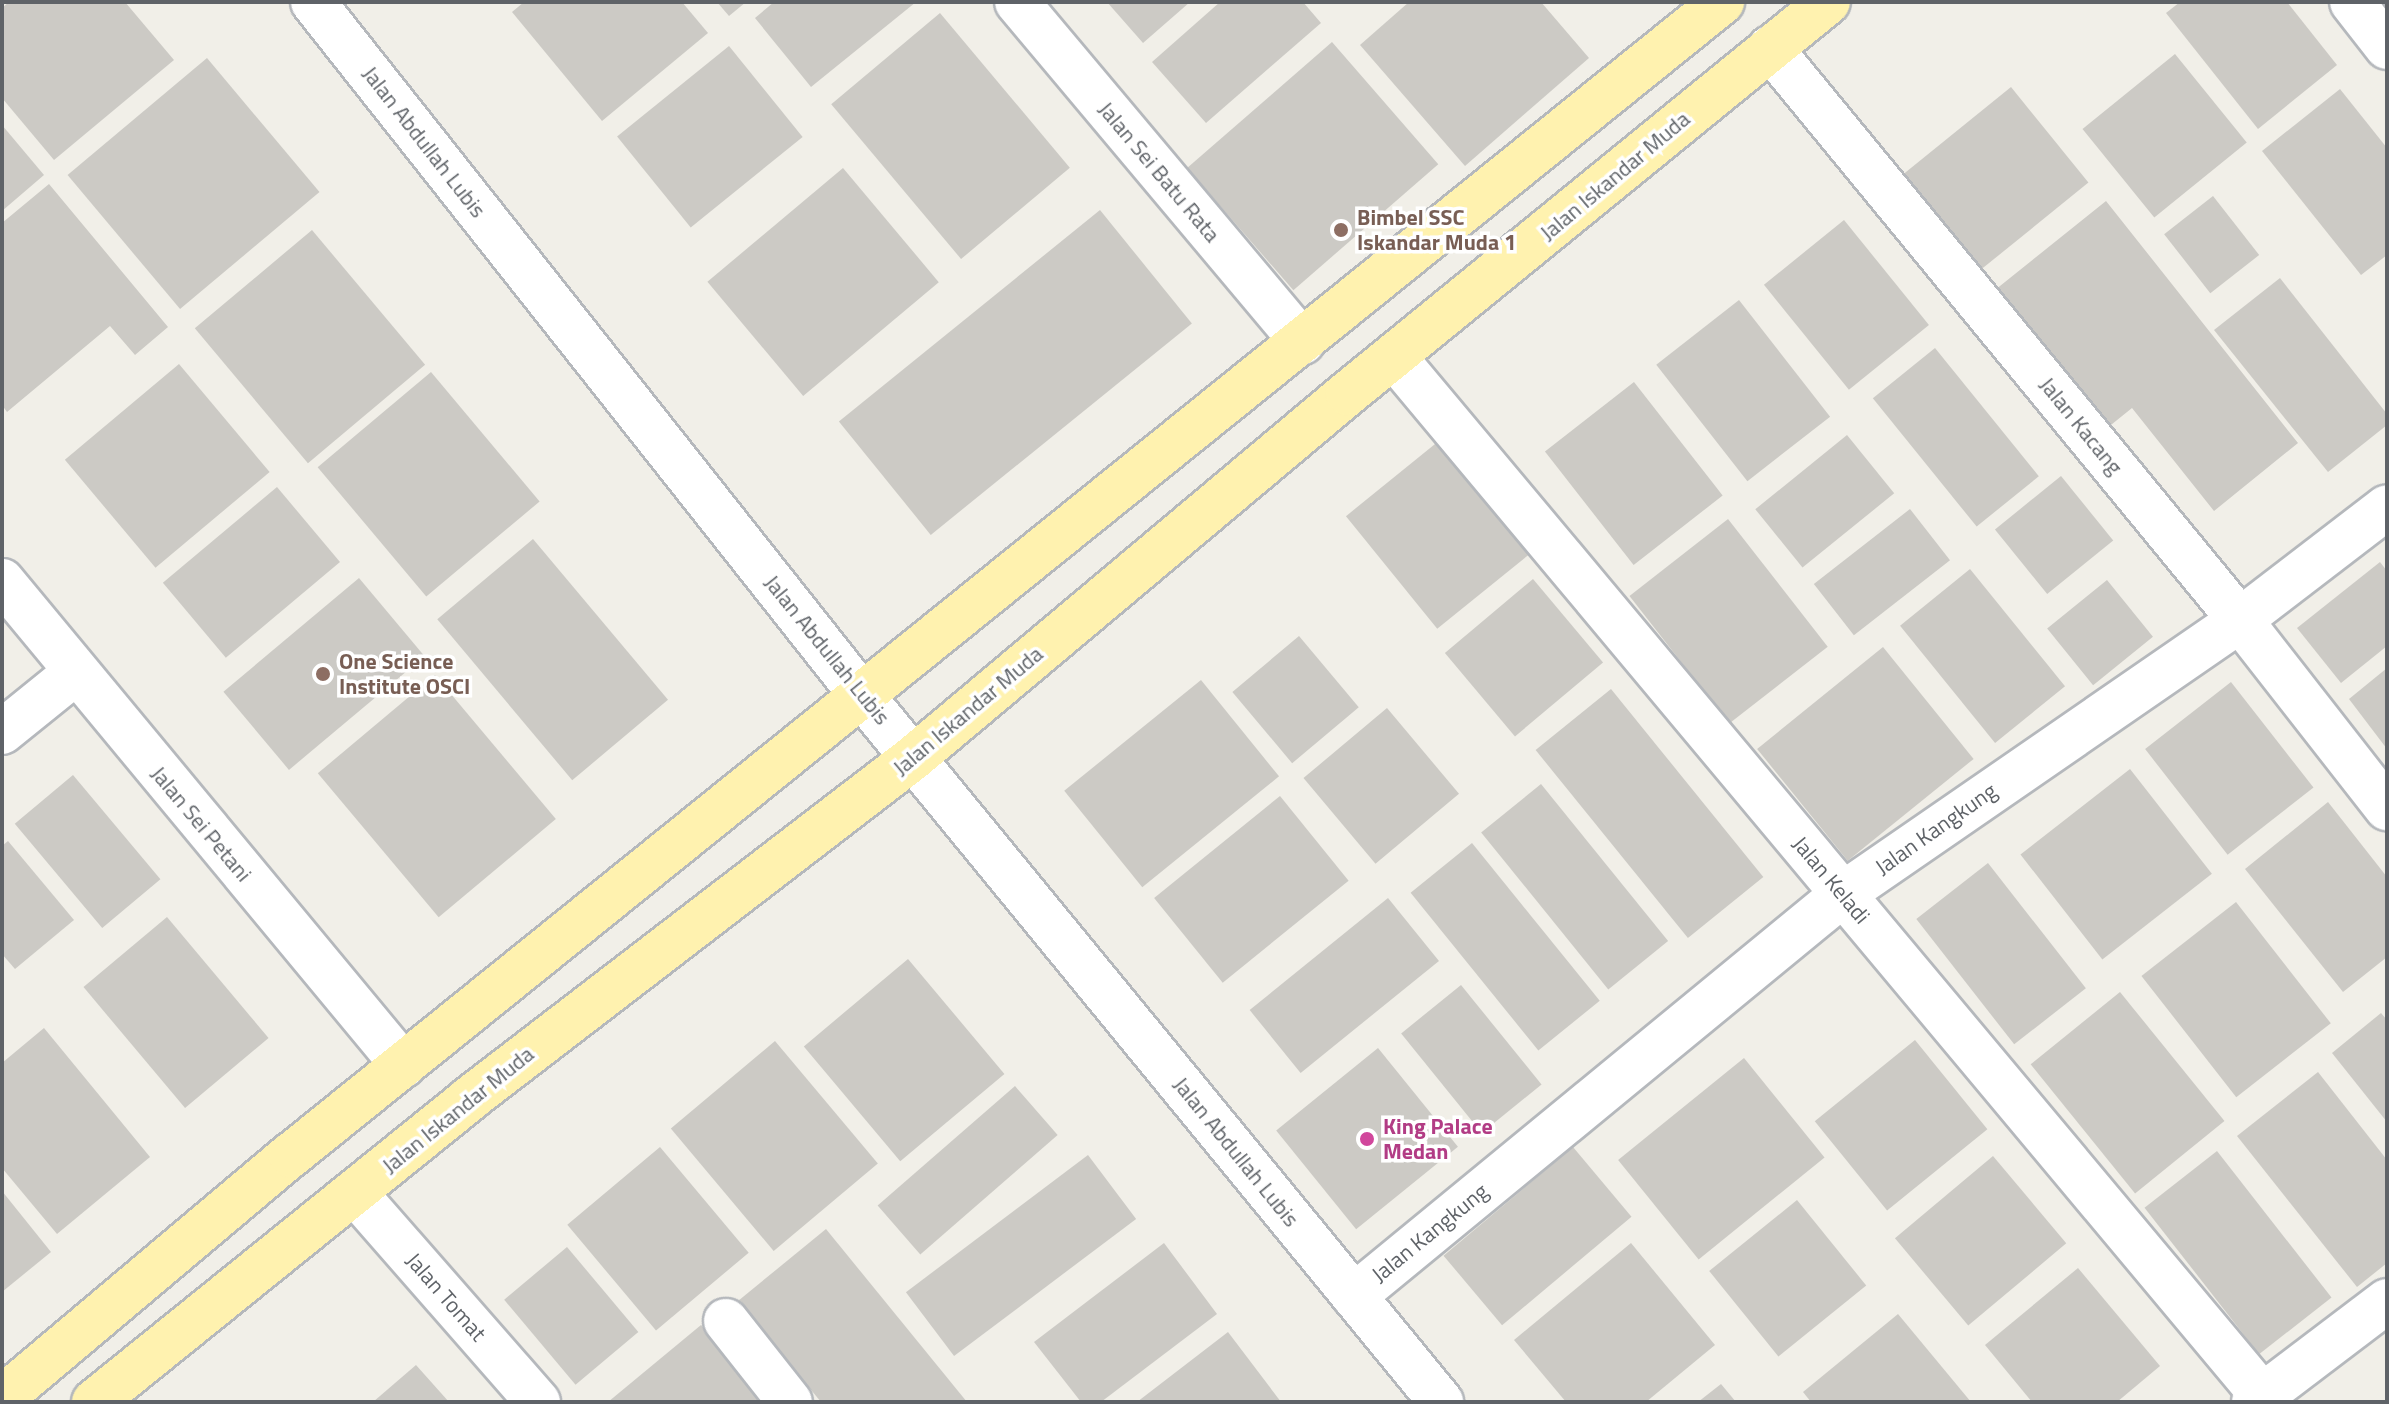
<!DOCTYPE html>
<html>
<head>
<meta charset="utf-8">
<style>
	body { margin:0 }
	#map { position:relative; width:2389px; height:1404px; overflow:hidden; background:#f1efe8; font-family:"Titillium Web",sans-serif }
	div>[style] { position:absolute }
	.building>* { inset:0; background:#cccac5; transform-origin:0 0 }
	.roads { filter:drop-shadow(2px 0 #b5b8bc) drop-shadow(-2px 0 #b5b8bc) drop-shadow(0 2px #b5b8bc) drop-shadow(0 -2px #b5b8bc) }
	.minor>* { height:44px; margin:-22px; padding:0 22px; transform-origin:22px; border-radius:22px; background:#fff }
	.major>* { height:44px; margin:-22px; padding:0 22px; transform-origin:22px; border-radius:22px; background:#fff2af }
	.dots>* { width:22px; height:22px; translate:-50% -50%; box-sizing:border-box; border:4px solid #fff; border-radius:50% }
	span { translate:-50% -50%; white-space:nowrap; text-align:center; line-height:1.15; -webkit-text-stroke:7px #fff; paint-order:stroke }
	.street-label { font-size:22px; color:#5f6368 }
	.education-label { font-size:22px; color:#785e54; font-weight:700 }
	.left { translate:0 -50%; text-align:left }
	.hotel-label { font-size:22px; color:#b23c85; font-weight:700 }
	.frame { position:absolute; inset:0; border:4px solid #5f6368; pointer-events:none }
</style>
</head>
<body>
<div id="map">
	<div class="building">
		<div style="clip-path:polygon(9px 2px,125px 2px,174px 60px,54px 160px,2px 98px,2px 8px)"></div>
		<div style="clip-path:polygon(524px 2px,682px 2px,708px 33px,602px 121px,512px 12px)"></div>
		<div style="clip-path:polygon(717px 2px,746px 2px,729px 16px)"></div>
		<div style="clip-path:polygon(774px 2px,916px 2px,811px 87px,755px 18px)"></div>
		<div style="clip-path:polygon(1107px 2px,1190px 2px,1143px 43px)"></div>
		<div style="clip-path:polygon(1220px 2px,1303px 2px,1321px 23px,1206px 123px,1152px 62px)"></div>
		<div style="clip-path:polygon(1409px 2px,1541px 2px,1589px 58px,1465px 166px,1360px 45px)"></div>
		<div style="clip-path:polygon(2180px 2px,2287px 2px,2337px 65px,2258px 129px,2166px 13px)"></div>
		<div style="left:940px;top:13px;width:202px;height:142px;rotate:50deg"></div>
		<div style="left:1332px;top:42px;width:162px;height:192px;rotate:49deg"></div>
		<div style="left:729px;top:46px;width:117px;height:144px;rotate:51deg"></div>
		<div style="left:2175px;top:54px;width:114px;height:119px;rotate:51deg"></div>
		<div style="left:207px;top:58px;width:175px;height:182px;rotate:50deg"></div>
		<div style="left:2011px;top:87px;width:123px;height:151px;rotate:51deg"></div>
		<div style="clip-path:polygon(2340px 89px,2387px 148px,2387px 255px,2361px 275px,2262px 151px)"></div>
		<div style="clip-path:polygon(2px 125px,44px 175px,2px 211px)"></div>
		<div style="left:843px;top:168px;width:149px;height:177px;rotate:50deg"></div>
		<div style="clip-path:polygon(49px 184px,168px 327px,135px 355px,110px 326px,7px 412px,2px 405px,2px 223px)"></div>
		<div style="left:2213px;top:196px;width:75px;height:62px;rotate:52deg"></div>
		<div style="clip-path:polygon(2106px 201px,2298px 443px,2214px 511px,2132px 408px,2096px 437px,1985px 298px)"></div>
		<div style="left:1100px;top:210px;width:146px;height:336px;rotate:51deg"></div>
		<div style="left:1844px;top:220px;width:135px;height:103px;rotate:51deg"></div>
		<div style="left:312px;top:230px;width:176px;height:153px;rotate:50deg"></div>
		<div style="clip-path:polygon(2280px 278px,2387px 414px,2387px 425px,2328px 472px,2214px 330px)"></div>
		<div style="left:1739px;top:300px;width:148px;height:105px;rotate:52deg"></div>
		<div style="left:1935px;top:348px;width:165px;height:80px;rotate:51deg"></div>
		<div style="left:179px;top:364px;width:141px;height:149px;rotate:50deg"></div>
		<div style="left:431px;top:372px;width:169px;height:148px;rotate:50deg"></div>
		<div style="left:1634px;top:382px;width:144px;height:113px;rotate:52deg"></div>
		<div style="left:1847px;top:435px;width:75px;height:118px;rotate:51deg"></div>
		<div style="left:1440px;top:440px;width:145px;height:121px;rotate:51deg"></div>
		<div style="left:2061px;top:476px;width:83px;height:85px;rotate:51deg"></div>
		<div style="left:277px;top:487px;width:98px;height:149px;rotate:50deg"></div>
		<div style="left:1910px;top:509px;width:65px;height:122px;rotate:52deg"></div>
		<div style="left:1728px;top:519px;width:162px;height:125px;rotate:52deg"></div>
		<div style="left:533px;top:539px;width:210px;height:125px;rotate:50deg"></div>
		<div style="clip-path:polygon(2380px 562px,2387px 571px,2387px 646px,2341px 683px,2297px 628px)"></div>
		<div style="left:1970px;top:569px;width:151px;height:90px;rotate:51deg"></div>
		<div style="left:359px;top:578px;width:102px;height:177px;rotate:50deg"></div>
		<div style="left:1533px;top:579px;width:109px;height:115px;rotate:50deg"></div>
		<div style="left:2107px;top:580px;width:73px;height:77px;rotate:51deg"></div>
		<div style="left:1299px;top:636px;width:93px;height:87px;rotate:50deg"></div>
		<div style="left:1883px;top:647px;width:144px;height:162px;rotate:51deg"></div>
		<div style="clip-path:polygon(2387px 668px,2387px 749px,2349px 699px)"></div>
		<div style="left:435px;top:675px;width:188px;height:153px;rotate:50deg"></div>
		<div style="left:1201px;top:680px;width:124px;height:176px;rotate:51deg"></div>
		<div style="left:2231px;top:682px;width:134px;height:109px;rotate:52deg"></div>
		<div style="left:1611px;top:689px;width:242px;height:97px;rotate:51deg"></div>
		<div style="left:1387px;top:708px;width:112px;height:109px;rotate:50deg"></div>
		<div style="left:2130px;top:769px;width:133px;height:139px;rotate:52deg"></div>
		<div style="left:73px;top:775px;width:136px;height:76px;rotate:50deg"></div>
		<div style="left:1541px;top:784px;width:202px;height:77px;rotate:51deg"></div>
		<div style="left:1280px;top:796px;width:109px;height:162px;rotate:51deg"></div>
		<div style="clip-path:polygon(2328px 802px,2387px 877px,2387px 957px,2343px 992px,2245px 869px)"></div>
		<div style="clip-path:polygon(8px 841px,74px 920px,15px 969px,2px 954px,2px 846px)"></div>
		<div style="left:1472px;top:843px;width:203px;height:79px;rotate:51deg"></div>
		<div style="left:1988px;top:863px;width:159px;height:91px;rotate:52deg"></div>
		<div style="left:1388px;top:898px;width:81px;height:178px;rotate:51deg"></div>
		<div style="left:2236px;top:902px;width:154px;height:120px;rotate:52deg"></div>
		<div style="left:167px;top:917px;width:158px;height:109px;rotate:50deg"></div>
		<div style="left:908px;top:959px;width:150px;height:136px;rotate:50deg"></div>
		<div style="left:1461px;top:985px;width:128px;height:77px;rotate:51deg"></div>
		<div style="left:2120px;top:992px;width:166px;height:115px;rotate:51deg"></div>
		<div style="clip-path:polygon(2381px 1013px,2387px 1020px,2387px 1122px,2332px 1053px)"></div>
		<div style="clip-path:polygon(44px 1028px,150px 1157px,57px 1234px,2px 1168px,2px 1063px)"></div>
		<div style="left:1915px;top:1040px;width:115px;height:129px;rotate:51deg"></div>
		<div style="left:775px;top:1041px;width:160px;height:136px;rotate:50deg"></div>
		<div style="left:1378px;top:1048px;width:127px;height:131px;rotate:51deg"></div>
		<div style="left:1744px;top:1058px;width:128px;height:162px;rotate:51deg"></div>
		<div style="clip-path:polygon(2318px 1072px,2387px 1160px,2387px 1263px,2357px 1287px,2237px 1136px)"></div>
		<div style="left:1015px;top:1086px;width:65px;height:182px;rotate:49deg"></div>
		<div style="left:660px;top:1147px;width:138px;height:121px;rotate:50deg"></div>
		<div style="left:1573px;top:1147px;width:91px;height:169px;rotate:50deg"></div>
		<div style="left:2217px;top:1151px;width:186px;height:92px;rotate:52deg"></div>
		<div style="left:1088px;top:1155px;width:80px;height:228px;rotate:53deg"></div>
		<div style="left:1993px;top:1156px;width:114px;height:128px;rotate:50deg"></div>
		<div style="clip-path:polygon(2px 1191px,51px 1252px,2px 1292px)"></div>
		<div style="left:1797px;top:1200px;width:110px;height:113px;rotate:51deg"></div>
		<div style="clip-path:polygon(826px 1229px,967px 1402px,821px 1402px,738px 1301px)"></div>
		<div style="clip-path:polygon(1164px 1243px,1217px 1314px,1101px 1402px,1081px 1402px,1034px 1342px)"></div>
		<div style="clip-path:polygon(1631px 1243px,1715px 1345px,1646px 1402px,1566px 1402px,1514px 1340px)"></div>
		<div style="left:567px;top:1247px;width:111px;height:82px;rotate:50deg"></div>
		<div style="clip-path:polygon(2078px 1268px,2160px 1366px,2117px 1402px,2032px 1402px,1985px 1345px)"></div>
		<div style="clip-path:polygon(1898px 1314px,1971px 1402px,1811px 1402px,1803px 1392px)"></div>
		<div style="clip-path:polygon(701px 1325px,767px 1402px,608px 1402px)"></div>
		<div style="clip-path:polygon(1228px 1332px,1281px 1402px,1137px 1402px)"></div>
		<div style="clip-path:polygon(416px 1365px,449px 1402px,373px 1402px)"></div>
		<div style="clip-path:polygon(1721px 1384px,1736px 1402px,1698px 1402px)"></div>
	</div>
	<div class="roads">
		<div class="minor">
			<div style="left:313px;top:2px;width:886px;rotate:51.64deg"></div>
			<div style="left:863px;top:697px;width:912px;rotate:50.65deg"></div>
			<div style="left:1017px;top:2px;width:444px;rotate:50deg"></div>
			<div style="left:2352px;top:2px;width:57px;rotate:52.1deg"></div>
			<div style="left:1770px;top:48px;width:740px;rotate:50.59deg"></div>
			<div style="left:2240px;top:620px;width:239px;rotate:52deg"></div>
			<div style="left:1395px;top:358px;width:1361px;rotate:50.1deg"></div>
			<div style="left:2px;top:581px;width:629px;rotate:50.36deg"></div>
			<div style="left:2px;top:732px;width:94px;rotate:-38.9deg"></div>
			<div style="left:355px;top:1193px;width:278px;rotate:48.8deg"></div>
			<div style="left:1354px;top:1296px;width:633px;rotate:-39.42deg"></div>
			<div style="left:1843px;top:894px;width:482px;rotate:-34.6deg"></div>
			<div style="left:2240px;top:620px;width:185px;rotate:-37.5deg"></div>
			<div style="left:726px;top:1321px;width:103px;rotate:51.7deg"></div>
			<div style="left:2254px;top:1402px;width:167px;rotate:-37.2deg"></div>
		</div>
		<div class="major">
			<div style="left:2px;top:1398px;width:378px;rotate:-40.1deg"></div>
			<div style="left:291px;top:1155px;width:1838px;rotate:-38.86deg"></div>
			<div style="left:94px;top:1402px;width:482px;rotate:-38.9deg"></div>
			<div style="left:469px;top:1099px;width:560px;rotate:-37.52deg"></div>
			<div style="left:913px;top:758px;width:568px;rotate:-40deg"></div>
			<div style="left:1348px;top:393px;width:619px;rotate:-39.17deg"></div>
		</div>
	</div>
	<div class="dots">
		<div style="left:1341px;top:230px;background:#8d6e63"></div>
		<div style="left:323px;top:674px;background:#8d6e63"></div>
		<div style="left:1367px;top:1139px;background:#d1479c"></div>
	</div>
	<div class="street-label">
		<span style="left:424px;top:142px;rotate:52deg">Jalan Abdullah Lubis</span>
		<span style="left:1159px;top:172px;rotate:50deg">Jalan Sei Batu Rata</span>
		<span style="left:1615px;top:176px;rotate:-40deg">Jalan Iskandar Muda</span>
		<span style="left:2081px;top:426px;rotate:51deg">Jalan Kacang</span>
		<span style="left:827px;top:650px;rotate:51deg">Jalan Abdullah Lubis</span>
		<span style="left:968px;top:711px;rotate:-40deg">Jalan Iskandar Muda</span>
		<span style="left:201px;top:824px;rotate:50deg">Jalan Sei Petani</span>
		<span style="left:1936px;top:829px;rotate:-35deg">Jalan Kangkung</span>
		<span style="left:1831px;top:880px;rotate:50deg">Jalan Keladi</span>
		<span style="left:458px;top:1110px;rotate:-39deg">Jalan Iskandar Muda</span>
		<span style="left:1236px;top:1152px;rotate:51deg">Jalan Abdullah Lubis</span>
		<span style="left:1430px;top:1233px;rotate:-39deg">Jalan Kangkung</span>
		<span style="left:446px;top:1297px;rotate:49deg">Jalan Tomat</span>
	</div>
	<div class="education-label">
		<span class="left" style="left:1357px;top:230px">Bimbel SSC<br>Iskandar Muda 1</span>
		<span class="left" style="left:339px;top:674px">One Science<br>Institute OSCI</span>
	</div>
	<div class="hotel-label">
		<span class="left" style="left:1383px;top:1139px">King Palace<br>Medan</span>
	</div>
	<div class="frame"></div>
</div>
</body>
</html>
